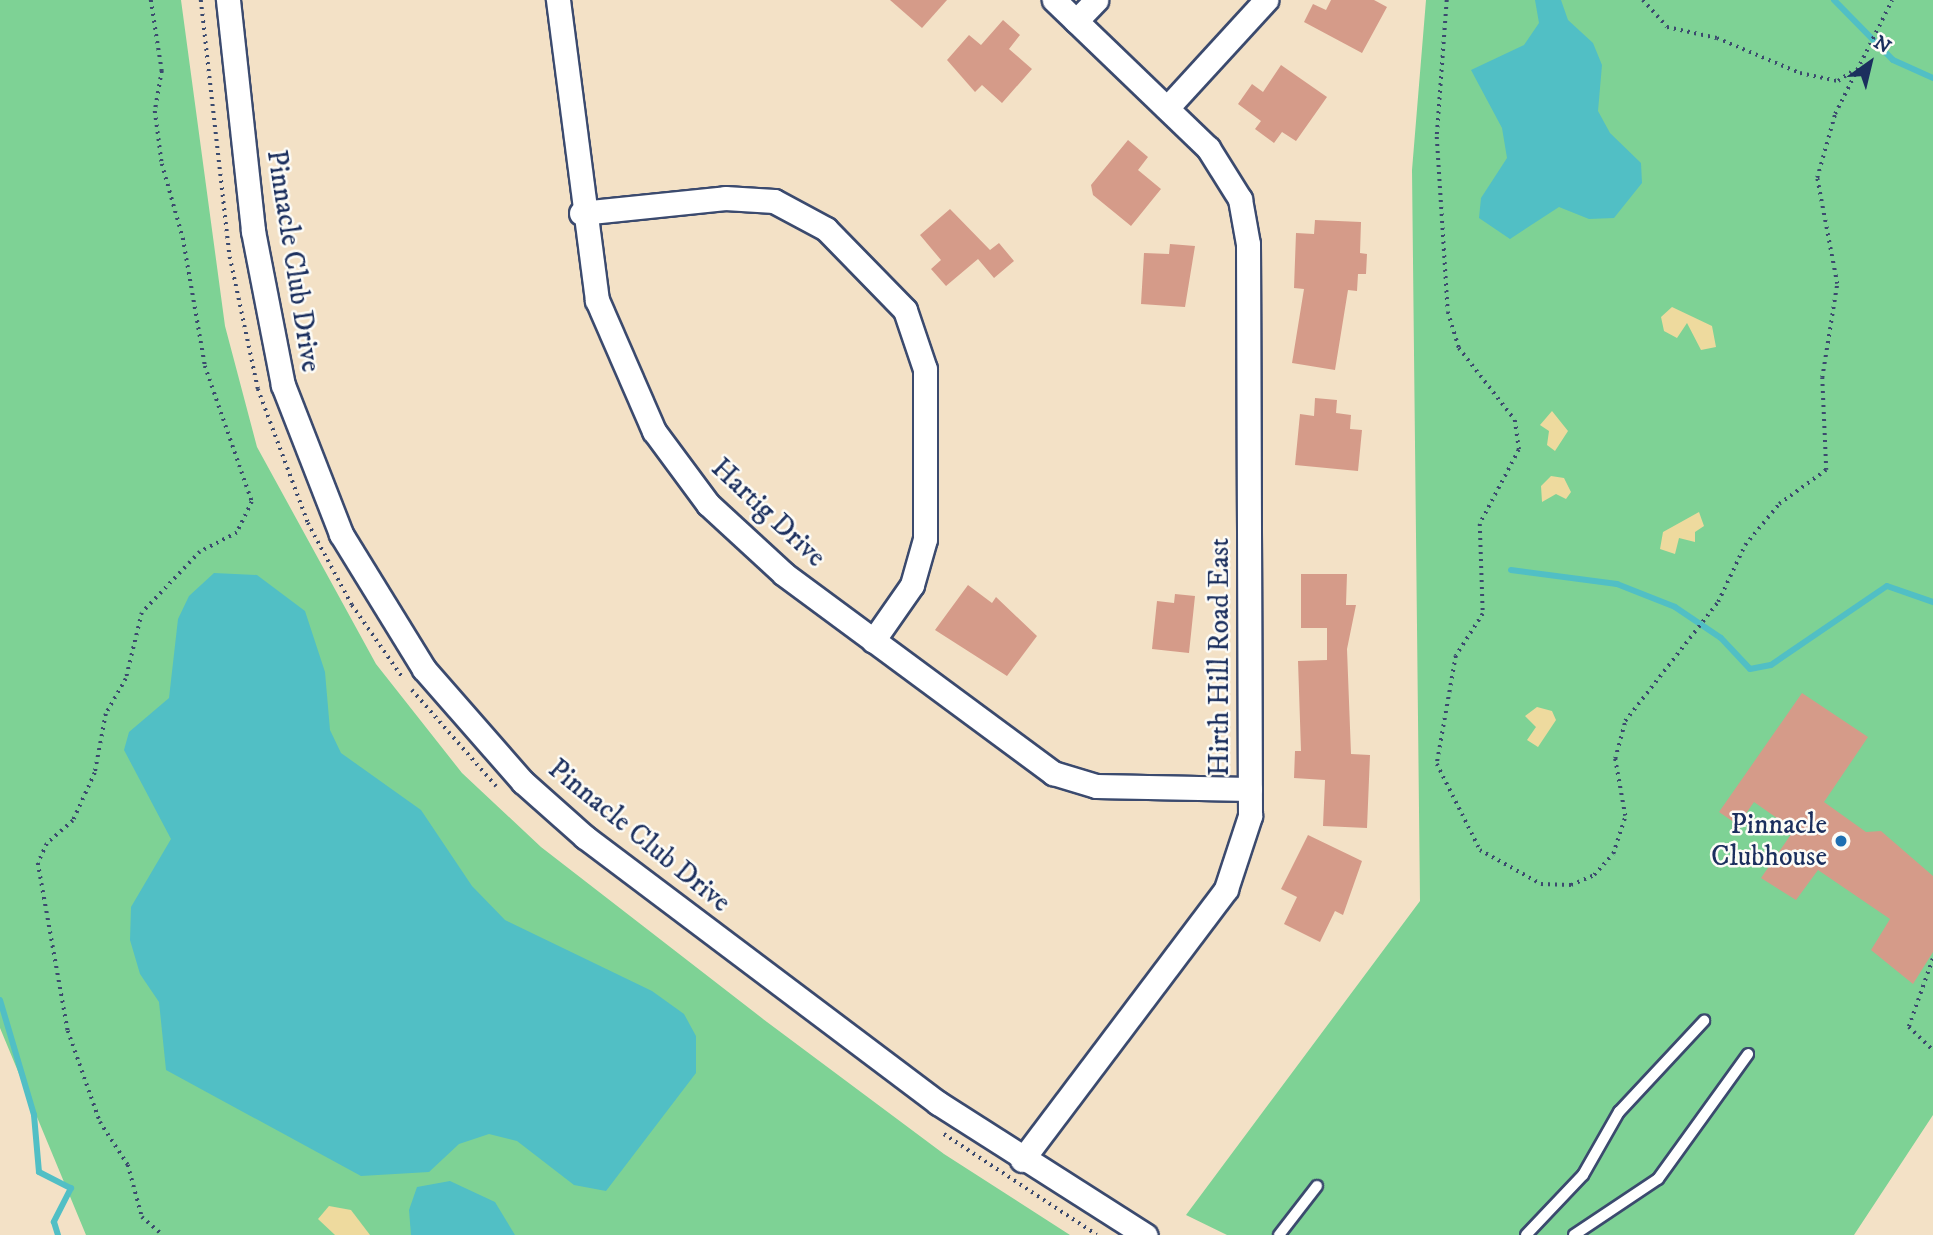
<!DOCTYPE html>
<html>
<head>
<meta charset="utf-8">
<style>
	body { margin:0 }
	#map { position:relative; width:1933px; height:1235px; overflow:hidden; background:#f3e1c6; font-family:"IM FELL DW Pica",serif }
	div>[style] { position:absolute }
	.green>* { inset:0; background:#7ed295 }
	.sand>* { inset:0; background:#eeda9e }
	.water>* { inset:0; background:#51bfc5 }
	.stream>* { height:6px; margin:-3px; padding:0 3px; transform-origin:3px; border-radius:3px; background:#51bfc5 }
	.building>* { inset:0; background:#d59b89 }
	.path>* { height:3.5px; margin-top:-1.75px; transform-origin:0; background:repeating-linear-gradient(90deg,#3b4a6e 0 2px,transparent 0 7px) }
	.roads { filter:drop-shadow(2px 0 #3b4a6e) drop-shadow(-2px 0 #3b4a6e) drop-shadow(0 2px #3b4a6e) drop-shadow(0 -2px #3b4a6e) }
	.service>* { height:10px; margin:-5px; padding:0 5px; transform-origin:5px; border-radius:5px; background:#fff }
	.minor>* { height:23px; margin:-11.5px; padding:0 11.5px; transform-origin:11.5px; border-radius:11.5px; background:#fff }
	.dots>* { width:19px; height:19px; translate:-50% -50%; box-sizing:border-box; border:4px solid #fdfcf7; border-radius:50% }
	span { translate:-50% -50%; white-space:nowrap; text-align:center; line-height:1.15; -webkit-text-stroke:5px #fdfcf7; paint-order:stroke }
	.street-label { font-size:28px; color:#1b2f5e }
	.poi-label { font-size:28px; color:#1b2f5e }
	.right { translate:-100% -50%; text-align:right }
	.north { position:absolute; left:1835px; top:28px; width:70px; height:70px; -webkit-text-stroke:5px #fdfcf7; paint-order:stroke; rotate:34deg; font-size:19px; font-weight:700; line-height:28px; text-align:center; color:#1b2f5e }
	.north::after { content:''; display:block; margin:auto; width:24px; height:32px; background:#1b2f5e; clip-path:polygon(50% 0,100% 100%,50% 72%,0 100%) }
</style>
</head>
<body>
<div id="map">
	<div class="green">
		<div style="clip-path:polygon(0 0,181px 0,225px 326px,257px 447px,376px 664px,462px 773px,541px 847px,767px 1022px,944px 1154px,1070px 1235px,86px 1235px,0 1028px)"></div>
		<div style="clip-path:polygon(1426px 0,1933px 0,1933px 1115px,1854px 1235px,1227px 1235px,1186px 1215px,1420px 901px,1412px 170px)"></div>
	</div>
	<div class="sand">
		<div style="clip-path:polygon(1672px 307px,1712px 326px,1716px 347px,1701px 350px,1687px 323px,1677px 338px,1664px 331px,1661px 317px)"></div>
		<div style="clip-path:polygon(1552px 411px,1568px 431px,1555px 451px,1547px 445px,1549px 431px,1540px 425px)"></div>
		<div style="clip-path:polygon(1551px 476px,1564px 478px,1571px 492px,1566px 499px,1556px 494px,1542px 502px,1541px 486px)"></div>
		<div style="clip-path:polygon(1699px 512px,1704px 526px,1695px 532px,1695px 542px,1679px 538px,1675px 554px,1660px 549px,1663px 532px)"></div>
		<div style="clip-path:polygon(1537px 707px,1552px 711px,1556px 720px,1538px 747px,1527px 740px,1536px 727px,1525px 716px)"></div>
		<div style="clip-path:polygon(329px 1206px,351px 1210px,370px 1235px,335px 1235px,318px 1219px)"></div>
	</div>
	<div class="water">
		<div style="clip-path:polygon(1535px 0,1561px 0,1568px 20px,1593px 43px,1602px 65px,1598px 111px,1610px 133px,1641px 163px,1642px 183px,1614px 218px,1589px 219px,1559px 207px,1510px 239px,1479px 218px,1481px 198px,1507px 158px,1502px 128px,1471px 70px,1524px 45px,1539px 23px)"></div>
		<div style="clip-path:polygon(214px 573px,257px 575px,305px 611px,325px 672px,330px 730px,341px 753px,421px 810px,472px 886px,505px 920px,652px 991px,684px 1014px,696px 1036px,696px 1073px,606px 1191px,574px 1185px,517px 1141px,489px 1134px,459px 1144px,429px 1172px,361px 1176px,166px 1070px,159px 1002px,140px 974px,130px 940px,131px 907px,171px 839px,124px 750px,129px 732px,169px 698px,178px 619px,189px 596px)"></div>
		<div style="clip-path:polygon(450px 1181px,495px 1202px,515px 1235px,411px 1235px,409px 1210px,417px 1187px)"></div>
	</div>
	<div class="stream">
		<div style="left:1834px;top:0;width:84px;rotate:45.5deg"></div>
		<div style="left:1893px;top:60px;width:44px;rotate:24.2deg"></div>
		<div style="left:1511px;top:570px;width:107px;rotate:7.5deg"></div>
		<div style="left:1617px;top:584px;width:62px;rotate:21.6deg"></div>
		<div style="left:1675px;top:607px;width:55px;rotate:34deg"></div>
		<div style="left:1721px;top:638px;width:42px;rotate:46.9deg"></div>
		<div style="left:1750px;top:669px;width:21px;rotate:-11deg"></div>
		<div style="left:1771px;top:665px;width:140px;rotate:-34.3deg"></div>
		<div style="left:1887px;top:586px;width:49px;rotate:19.2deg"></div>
		<div style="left:0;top:1000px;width:120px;rotate:73.5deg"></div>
		<div style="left:34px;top:1115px;width:57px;rotate:85deg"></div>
		<div style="left:39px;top:1172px;width:36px;rotate:27deg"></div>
		<div style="left:71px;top:1188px;width:38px;rotate:117deg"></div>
		<div style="left:54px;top:1222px;width:14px;rotate:73deg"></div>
	</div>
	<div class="building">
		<div style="clip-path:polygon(890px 0,947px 0,922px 28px)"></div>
		<div style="clip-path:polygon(1331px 0,1374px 0,1387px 7px,1362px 53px,1304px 22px,1313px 4px,1326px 10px)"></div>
		<div style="clip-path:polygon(1003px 20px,1020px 35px,1009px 49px,1032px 69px,1002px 103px,982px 85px,975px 92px,947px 60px,969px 35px,981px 45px)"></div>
		<div style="clip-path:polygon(1281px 65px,1327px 97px,1296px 141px,1282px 132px,1274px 143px,1255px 129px,1261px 121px,1238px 104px,1252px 84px,1263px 92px)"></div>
		<div style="clip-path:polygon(1128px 140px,1148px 157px,1138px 170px,1161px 189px,1131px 226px,1093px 195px,1091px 185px)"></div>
		<div style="clip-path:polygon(950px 209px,990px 250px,999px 243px,1014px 261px,994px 278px,978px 259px,946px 286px,931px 269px,941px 260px,920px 235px)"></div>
		<div style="clip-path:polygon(1315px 220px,1361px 222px,1360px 253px,1367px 254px,1366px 274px,1358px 274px,1357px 291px,1348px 290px,1335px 370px,1292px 363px,1304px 289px,1294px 288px,1296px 233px,1314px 234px)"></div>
		<div style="clip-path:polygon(1170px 244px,1195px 246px,1185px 307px,1141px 304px,1144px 253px,1169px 254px)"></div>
		<div style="clip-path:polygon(1315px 398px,1337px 400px,1336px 413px,1351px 415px,1350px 429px,1362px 430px,1358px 471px,1295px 465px,1300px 414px,1314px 416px)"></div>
		<div style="clip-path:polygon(1301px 574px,1347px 574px,1346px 605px,1356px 605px,1347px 649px,1351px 754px,1370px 755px,1367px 828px,1323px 826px,1325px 780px,1294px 778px,1295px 751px,1301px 751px,1298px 661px,1327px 660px,1327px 628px,1301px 628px)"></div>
		<div style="clip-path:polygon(968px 585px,992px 603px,996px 597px,1037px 636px,1007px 676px,935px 630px)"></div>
		<div style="clip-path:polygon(1175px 594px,1195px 596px,1189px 653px,1152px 649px,1157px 601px,1174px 603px)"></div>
		<div style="clip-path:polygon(1802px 693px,1868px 737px,1824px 802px,1866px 832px,1881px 831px,1933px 876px,1933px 952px,1913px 984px,1871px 950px,1890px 919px,1818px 870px,1796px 900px,1761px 878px,1794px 830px,1754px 802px,1738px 825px,1719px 812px)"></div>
		<div style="clip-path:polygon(1308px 835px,1362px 861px,1343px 915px,1335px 911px,1320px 942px,1284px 924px,1297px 897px,1281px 889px)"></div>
	</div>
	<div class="path">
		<div style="left:151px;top:0;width:72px;rotate:81.2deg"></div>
		<div style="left:162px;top:71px;width:41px;rotate:99.9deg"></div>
		<div style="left:155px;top:111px;width:53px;rotate:82.5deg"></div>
		<div style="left:162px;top:164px;width:77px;rotate:74.2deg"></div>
		<div style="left:183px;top:238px;width:130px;rotate:80.2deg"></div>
		<div style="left:205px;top:366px;width:144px;rotate:70.9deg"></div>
		<div style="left:252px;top:502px;width:34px;rotate:116deg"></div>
		<div style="left:237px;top:533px;width:42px;rotate:152.8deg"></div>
		<div style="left:200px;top:552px;width:84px;rotate:133.6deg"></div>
		<div style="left:142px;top:613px;width:68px;rotate:103.6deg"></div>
		<div style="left:126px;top:679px;width:40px;rotate:119.7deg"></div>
		<div style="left:106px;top:714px;width:60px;rotate:100.6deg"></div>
		<div style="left:95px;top:773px;width:53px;rotate:114.6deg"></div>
		<div style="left:73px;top:821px;width:35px;rotate:139deg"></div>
		<div style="left:47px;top:844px;width:21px;rotate:115deg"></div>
		<div style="left:38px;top:863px;width:171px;rotate:79.9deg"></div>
		<div style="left:68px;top:1031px;width:96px;rotate:70.6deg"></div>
		<div style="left:100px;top:1122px;width:51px;rotate:56.9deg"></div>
		<div style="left:128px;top:1165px;width:54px;rotate:74.9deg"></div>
		<div style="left:142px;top:1217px;width:28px;rotate:41deg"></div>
		<div style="left:201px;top:0;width:259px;rotate:83.6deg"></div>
		<div style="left:230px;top:257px;width:135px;rotate:78deg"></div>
		<div style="left:258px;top:389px;width:143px;rotate:69.5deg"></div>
		<div style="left:308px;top:523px;width:93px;rotate:61.8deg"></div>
		<div style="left:352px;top:605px;width:89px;rotate:55.1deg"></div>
		<div style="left:1447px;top:0;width:137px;rotate:94.2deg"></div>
		<div style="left:1437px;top:137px;width:175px;rotate:86.4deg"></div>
		<div style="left:1448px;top:312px;width:38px;rotate:73deg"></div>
		<div style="left:1459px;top:348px;width:91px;rotate:52.1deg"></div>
		<div style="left:1515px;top:420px;width:30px;rotate:82deg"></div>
		<div style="left:1519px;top:450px;width:84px;rotate:117.8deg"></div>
		<div style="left:1480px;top:524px;width:90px;rotate:88.1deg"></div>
		<div style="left:1483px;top:614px;width:50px;rotate:122.7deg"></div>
		<div style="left:1456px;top:656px;width:110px;rotate:100deg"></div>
		<div style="left:1437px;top:764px;width:96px;rotate:63.4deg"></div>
		<div style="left:1480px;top:850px;width:70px;rotate:29.1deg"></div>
		<div style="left:1541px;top:884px;width:30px;rotate:2deg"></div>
		<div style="left:1571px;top:885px;width:25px;rotate:-23deg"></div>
		<div style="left:1594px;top:875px;width:28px;rotate:-48deg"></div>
		<div style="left:1613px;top:854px;width:40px;rotate:-72deg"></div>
		<div style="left:1625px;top:816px;width:58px;rotate:-100deg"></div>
		<div style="left:1615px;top:759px;width:39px;rotate:-75deg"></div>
		<div style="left:1625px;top:721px;width:151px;rotate:-52deg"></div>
		<div style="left:1718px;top:602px;width:63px;rotate:-64.7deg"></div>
		<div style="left:1745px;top:545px;width:53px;rotate:-50.3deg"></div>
		<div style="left:1779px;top:504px;width:58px;rotate:-35.9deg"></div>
		<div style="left:1826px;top:470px;width:92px;rotate:-92.5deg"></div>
		<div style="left:1822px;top:378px;width:95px;rotate:-80.9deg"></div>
		<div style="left:1837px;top:284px;width:108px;rotate:-100.7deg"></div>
		<div style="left:1817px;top:178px;width:66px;rotate:-74.3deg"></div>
		<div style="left:1835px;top:114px;width:127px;rotate:-63.4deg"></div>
		<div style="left:1643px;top:0;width:36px;rotate:48deg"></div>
		<div style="left:1667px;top:27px;width:51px;rotate:12.4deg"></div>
		<div style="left:1717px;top:38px;width:90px;rotate:22.9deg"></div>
		<div style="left:1800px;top:73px;width:39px;rotate:12deg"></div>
		<div style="left:1838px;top:81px;width:16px;rotate:-35deg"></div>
		<div style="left:412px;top:690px;width:128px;rotate:48.8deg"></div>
		<div style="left:1933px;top:959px;width:72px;rotate:109.4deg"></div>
		<div style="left:1909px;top:1027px;width:33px;rotate:44deg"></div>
		<div style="left:944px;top:1134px;width:183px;rotate:33.4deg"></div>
	</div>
	<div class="roads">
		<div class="service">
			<div style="left:1279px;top:1235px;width:62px;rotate:-52.2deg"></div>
			<div style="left:1526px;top:1235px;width:83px;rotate:-46.5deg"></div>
			<div style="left:1583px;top:1175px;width:73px;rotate:-60.3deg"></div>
			<div style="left:1619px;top:1112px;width:125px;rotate:-47deg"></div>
			<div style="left:1574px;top:1235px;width:101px;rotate:-33.7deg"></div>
			<div style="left:1658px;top:1179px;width:154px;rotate:-54.2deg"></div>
		</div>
		<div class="minor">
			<div style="left:228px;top:0;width:232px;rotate:83.8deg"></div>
			<div style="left:253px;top:231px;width:157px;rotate:79deg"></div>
			<div style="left:283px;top:385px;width:160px;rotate:68.7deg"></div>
			<div style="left:341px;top:534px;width:158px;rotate:58.4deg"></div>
			<div style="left:424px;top:669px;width:150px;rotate:48.8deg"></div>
			<div style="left:523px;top:782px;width:83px;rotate:41.6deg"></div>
			<div style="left:585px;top:837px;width:442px;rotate:37deg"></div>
			<div style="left:938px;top:1103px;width:246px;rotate:32.5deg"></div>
			<div style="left:558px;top:0;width:303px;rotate:82.6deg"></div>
			<div style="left:597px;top:300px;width:143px;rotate:66.5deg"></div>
			<div style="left:654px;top:431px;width:91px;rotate:53.5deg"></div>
			<div style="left:708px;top:504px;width:103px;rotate:42.6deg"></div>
			<div style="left:784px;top:574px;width:335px;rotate:36.5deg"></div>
			<div style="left:1053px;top:773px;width:45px;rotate:16.8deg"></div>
			<div style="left:1096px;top:786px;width:154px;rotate:1.1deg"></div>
			<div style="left:1076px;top:21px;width:29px;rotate:-46deg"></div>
			<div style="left:1167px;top:108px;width:147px;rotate:-47.5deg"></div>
			<div style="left:581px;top:213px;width:145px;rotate:-5.9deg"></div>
			<div style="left:725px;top:198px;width:49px;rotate:3.5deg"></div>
			<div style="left:774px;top:201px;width:59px;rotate:28.3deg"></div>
			<div style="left:826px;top:229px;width:113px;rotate:45.7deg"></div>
			<div style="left:905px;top:310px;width:62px;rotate:71.3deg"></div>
			<div style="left:925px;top:369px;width:170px;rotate:90deg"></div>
			<div style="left:925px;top:539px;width:48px;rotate:105.8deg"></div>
			<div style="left:912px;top:585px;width:68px;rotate:124.9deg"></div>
			<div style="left:1022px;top:1160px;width:339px;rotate:-53deg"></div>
			<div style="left:1226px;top:889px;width:77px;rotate:-71.8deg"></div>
			<div style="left:1250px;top:816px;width:572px;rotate:-90.2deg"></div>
			<div style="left:1248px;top:244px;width:46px;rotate:-100.1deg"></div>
			<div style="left:1240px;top:199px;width:60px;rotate:-122.1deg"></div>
			<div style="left:1208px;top:148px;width:214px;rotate:-136.1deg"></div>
		</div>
	</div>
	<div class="dots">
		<div style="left:1841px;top:841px;background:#1f6fb2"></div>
	</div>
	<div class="street-label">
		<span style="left:293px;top:261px;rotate:81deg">Pinnacle Club Drive</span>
		<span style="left:768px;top:513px;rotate:43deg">Hartig Drive</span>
		<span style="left:1220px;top:657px;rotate:-90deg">Hirth Hill Road East</span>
		<span style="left:639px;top:836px;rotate:39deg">Pinnacle Club Drive</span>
	</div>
	<div class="poi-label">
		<span class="right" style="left:1827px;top:841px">Pinnacle<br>Clubhouse</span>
	</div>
	<div class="north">N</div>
</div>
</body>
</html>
